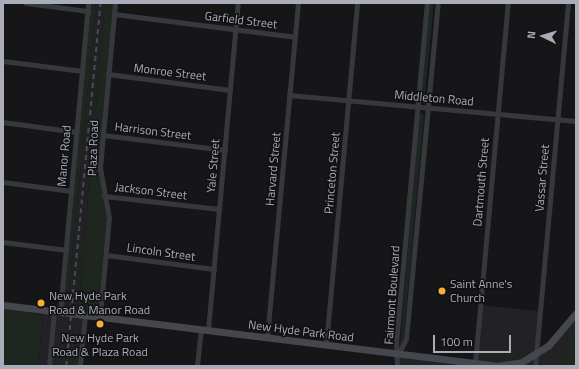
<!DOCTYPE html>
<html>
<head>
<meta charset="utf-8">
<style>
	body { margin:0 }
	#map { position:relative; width:579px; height:369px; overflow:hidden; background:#161618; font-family:"Titillium Web",sans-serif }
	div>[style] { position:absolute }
	.built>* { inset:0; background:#222225 }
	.green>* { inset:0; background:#1e261f }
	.street>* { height:5px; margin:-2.5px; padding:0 2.5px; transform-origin:2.5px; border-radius:2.5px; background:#37383d }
	.secondary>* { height:7px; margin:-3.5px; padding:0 3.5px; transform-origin:3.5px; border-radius:3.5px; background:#45474d }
	.rail>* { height:1.5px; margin-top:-0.75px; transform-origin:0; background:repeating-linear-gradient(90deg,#4a4c52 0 5px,transparent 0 9px) }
	.dots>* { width:11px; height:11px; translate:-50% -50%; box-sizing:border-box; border:2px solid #111113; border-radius:50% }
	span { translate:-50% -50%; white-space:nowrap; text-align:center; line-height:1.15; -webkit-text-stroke:3px #111113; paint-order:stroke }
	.street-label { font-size:12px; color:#a8adb8 }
	.poi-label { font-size:12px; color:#a8adb8 }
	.left { translate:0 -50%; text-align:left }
	.frame { position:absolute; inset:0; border:4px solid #a8adb8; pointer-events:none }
	.north { position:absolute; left:523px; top:16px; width:40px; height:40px; -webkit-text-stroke:3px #111113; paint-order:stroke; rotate:275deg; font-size:11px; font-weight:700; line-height:16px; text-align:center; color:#a8adb8 }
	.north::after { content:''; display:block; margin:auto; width:14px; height:18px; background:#a8adb8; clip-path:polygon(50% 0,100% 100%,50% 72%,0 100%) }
	.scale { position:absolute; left:433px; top:335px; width:78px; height:18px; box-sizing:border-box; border:2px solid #a8adb8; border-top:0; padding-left:5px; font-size:12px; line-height:14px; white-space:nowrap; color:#a8adb8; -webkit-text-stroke:3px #111113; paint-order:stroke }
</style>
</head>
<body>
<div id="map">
	<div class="built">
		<div style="clip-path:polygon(96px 3px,105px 3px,78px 312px,84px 313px,79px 366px,38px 366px,44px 309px,67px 311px)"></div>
		<div style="clip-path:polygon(479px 305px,539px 311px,535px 354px,569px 325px,565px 366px,397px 366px,399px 354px,474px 361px)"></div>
	</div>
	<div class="green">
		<div style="clip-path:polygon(89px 3px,96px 3px,67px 311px,61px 311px)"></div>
		<div style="clip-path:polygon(105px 3px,114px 3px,100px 174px,109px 216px,101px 315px,78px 313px)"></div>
		<div style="clip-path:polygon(430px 3px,434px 3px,424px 103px,421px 100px)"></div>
		<div style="clip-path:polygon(422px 113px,424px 116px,403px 344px,400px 346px,419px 115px)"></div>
		<div style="clip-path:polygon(3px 309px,43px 315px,38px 366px,3px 366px)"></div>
		<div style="clip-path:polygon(576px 315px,576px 366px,565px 366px,569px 325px)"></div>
	</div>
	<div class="street">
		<div style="left:26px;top:3px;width:63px;rotate:7.4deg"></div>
		<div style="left:114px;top:14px;width:182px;rotate:7.2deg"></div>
		<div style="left:3px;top:61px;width:80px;rotate:7.2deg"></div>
		<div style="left:108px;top:74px;width:123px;rotate:7.5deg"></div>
		<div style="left:289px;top:95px;width:288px;rotate:5.2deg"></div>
		<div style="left:3px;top:122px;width:74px;rotate:7.8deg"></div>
		<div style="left:103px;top:135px;width:123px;rotate:7deg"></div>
		<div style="left:3px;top:182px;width:69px;rotate:7.5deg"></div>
		<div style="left:104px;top:196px;width:116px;rotate:6.4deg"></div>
		<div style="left:3px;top:242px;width:64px;rotate:7.2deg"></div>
		<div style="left:106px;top:255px;width:109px;rotate:7.4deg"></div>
		<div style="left:60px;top:312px;width:310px;rotate:-84.8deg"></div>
		<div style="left:100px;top:316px;width:98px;rotate:-84.8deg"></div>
		<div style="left:109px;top:218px;width:51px;rotate:-100.2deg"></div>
		<div style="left:100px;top:168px;width:166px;rotate:-84.8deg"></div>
		<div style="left:208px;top:330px;width:328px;rotate:-84.8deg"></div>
		<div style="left:267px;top:337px;width:335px;rotate:-84.7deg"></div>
		<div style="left:326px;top:345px;width:343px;rotate:-84.8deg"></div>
		<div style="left:398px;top:354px;width:17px;rotate:-62deg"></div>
		<div style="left:406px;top:339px;width:338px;rotate:-84.6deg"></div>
		<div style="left:475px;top:363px;width:362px;rotate:-84.8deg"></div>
		<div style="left:49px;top:366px;width:55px;rotate:-84.8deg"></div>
		<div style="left:80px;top:366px;width:51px;rotate:-84.4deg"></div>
		<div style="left:197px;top:366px;width:37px;rotate:-84deg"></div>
		<div style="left:397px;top:366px;width:23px;rotate:-92deg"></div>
		<div style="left:396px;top:343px;width:341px;rotate:-84.8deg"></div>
		<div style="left:535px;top:366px;width:364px;rotate:-84.8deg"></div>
	</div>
	<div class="secondary">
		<div style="left:3px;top:305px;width:498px;rotate:7deg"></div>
		<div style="left:497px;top:366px;width:25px;rotate:-9deg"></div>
		<div style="left:522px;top:362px;width:31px;rotate:-32deg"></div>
		<div style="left:548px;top:346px;width:43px;rotate:-49.7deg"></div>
	</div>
	<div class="rail">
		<div style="left:66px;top:366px;width:365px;rotate:-84.6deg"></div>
	</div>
	<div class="dots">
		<div style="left:442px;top:291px;background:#f2b134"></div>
		<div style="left:41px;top:303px;background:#f2b134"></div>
		<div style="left:100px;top:324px;background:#f2b134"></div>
	</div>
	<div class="street-label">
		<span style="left:241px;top:20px;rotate:7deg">Garfield Street</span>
		<span style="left:170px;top:72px;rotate:7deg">Monroe Street</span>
		<span style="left:434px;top:98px;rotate:5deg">Middleton Road</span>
		<span style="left:153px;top:131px;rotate:7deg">Harrison Street</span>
		<span style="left:93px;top:148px;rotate:-88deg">Plaza Road</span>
		<span style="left:64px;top:156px;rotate:-85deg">Manor Road</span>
		<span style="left:213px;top:166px;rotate:-85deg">Yale Street</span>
		<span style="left:273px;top:169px;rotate:-85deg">Harvard Street</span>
		<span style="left:332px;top:173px;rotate:-85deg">Princeton Street</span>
		<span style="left:542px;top:178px;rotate:-85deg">Vassar Street</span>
		<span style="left:481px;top:182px;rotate:-85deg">Dartmouth Street</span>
		<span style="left:151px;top:191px;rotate:7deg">Jackson Street</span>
		<span style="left:161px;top:252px;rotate:8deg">Lincoln Street</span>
		<span style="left:392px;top:295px;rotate:-86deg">Fairmont Boulevard</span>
		<span style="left:301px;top:331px;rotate:7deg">New Hyde Park Road</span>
	</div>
	<div class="poi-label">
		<span class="left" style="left:450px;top:291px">Saint Anne's<br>Church</span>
		<span class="left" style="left:49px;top:303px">New Hyde Park<br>Road &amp; Manor Road</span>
		<span style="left:100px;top:345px">New Hyde Park<br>Road &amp; Plaza Road</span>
	</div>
	<div class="frame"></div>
	<div class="north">N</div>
	<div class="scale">100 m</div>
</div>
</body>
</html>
